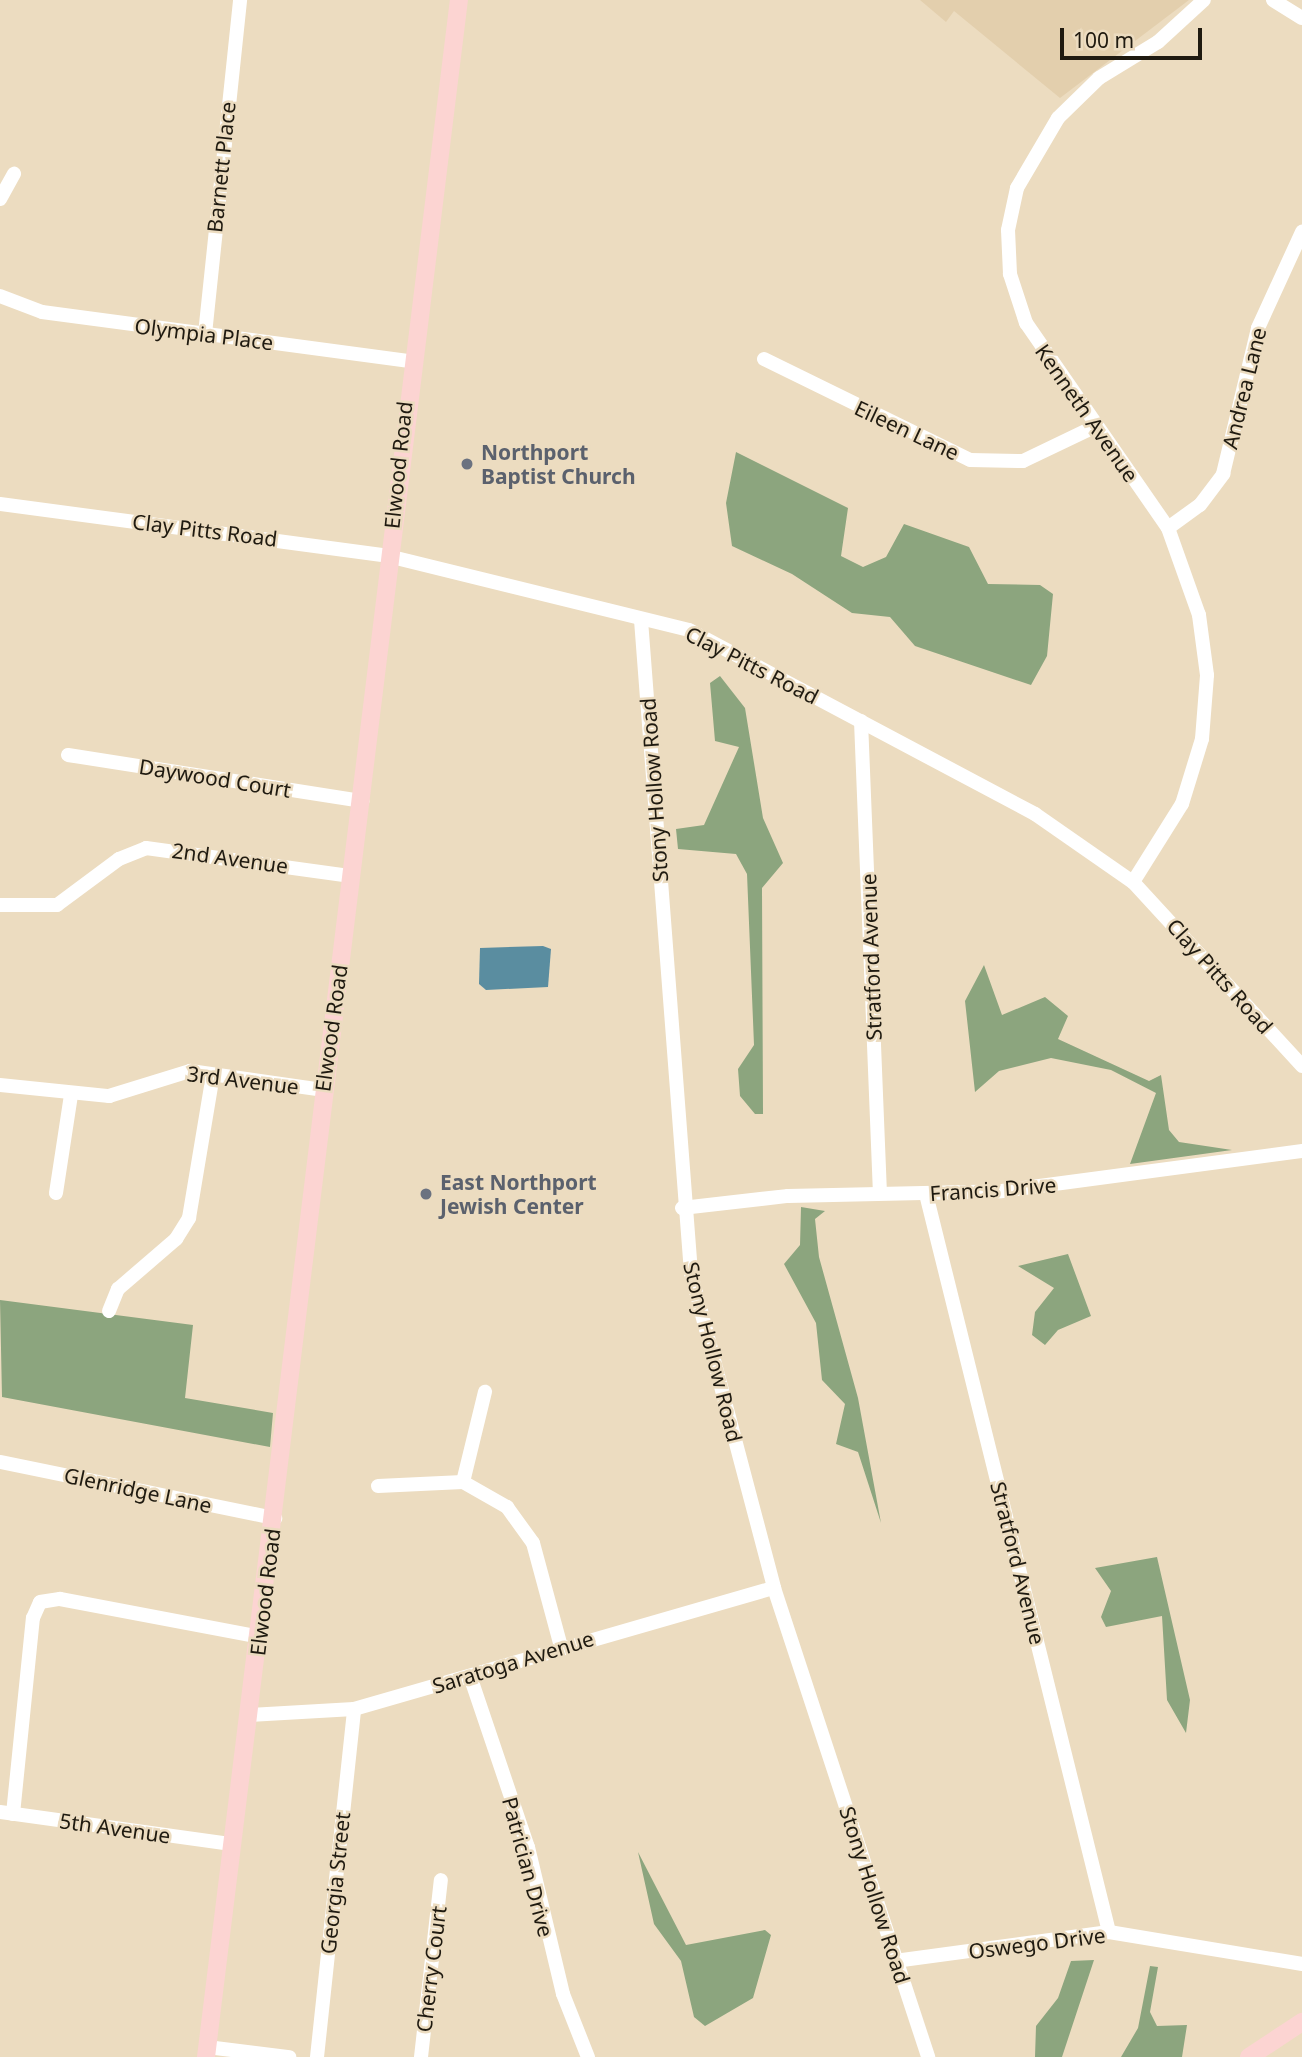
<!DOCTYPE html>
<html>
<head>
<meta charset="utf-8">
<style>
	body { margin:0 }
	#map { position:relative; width:1302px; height:2057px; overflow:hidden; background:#ecdcc0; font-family:"Noto Sans",sans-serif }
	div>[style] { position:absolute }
	.built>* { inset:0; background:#e3cfad }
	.forest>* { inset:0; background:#8ca57e }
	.water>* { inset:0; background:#5a8da0 }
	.minor>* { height:14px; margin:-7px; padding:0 7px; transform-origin:7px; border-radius:7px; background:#fff }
	.major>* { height:18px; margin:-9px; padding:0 9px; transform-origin:9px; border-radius:9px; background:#fcd4d2 }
	.dots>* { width:19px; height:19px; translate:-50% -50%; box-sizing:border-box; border:4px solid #ecdcc0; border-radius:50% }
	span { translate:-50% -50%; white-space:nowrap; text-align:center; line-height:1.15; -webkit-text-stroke:5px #ecdcc0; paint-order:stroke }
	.street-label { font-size:21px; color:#1f1a10 }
	.worship-label { font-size:21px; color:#5b616d; font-weight:700 }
	.left { translate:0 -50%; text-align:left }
	.scale { position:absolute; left:1060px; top:28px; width:142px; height:32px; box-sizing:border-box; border:4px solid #1f1a10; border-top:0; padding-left:9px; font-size:21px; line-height:24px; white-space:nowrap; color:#1f1a10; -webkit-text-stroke:5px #ecdcc0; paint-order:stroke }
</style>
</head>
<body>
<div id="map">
	<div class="built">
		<div style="clip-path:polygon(920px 0,1189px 0,1060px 98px,954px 11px,946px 22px)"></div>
	</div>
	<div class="forest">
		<div style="clip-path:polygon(736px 452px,848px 508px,841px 556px,863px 567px,886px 557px,904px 524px,969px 547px,988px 584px,1040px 585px,1053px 594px,1047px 656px,1031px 685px,915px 646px,890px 617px,852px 613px,792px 574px,732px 546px,726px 503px)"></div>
		<div style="clip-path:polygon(720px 676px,745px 708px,763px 818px,783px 863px,762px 888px,763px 1114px,755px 1114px,740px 1096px,738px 1069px,754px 1045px,747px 874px,736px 854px,678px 849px,676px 829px,704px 825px,739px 747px,715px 741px,710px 683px)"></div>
		<div style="clip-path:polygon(984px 965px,1002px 1015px,1045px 997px,1068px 1016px,1058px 1039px,1149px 1081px,1161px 1075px,1169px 1130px,1179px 1142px,1232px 1150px,1130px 1164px,1156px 1093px,1111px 1070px,1051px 1058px,999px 1071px,975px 1092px,965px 1001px)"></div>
		<div style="clip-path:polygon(801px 1207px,825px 1211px,815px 1219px,819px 1257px,858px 1398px,881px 1523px,858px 1452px,836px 1444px,845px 1404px,822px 1380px,816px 1323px,784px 1264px,800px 1245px)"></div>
		<div style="clip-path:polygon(1068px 1254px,1091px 1316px,1058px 1330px,1045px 1345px,1032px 1335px,1035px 1312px,1054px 1288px,1018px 1266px)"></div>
		<div style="clip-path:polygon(0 1300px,193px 1325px,185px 1398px,273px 1413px,270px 1447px,2px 1397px)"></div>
		<div style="clip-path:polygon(1157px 1557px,1190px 1700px,1186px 1733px,1167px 1700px,1162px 1616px,1106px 1627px,1101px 1617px,1111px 1591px,1095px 1568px)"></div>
		<div style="clip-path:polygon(638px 1852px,686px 1945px,765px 1930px,771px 1935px,753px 1998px,705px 2026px,694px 2017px,681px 1961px,654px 1924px)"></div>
		<div style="clip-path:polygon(1094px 1960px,1062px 2057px,1035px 2057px,1036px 2026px,1058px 1998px,1071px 1961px)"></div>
		<div style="clip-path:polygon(1150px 1966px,1158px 1967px,1150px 2012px,1157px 2026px,1187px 2025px,1182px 2057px,1121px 2057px,1138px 2028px)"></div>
	</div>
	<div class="water">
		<div style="clip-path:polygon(543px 946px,551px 949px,548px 987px,486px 990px,479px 984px,480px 948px)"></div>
	</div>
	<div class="minor">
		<div style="left:1273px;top:0;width:34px;rotate:32deg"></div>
		<div style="left:0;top:199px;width:29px;rotate:-61deg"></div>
		<div style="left:0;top:296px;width:45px;rotate:20.9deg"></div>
		<div style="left:42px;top:312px;width:371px;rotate:7.6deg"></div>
		<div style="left:205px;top:334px;width:336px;rotate:-84deg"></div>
		<div style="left:764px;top:359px;width:229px;rotate:26.1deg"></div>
		<div style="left:970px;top:460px;width:53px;rotate:1.1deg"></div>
		<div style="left:1023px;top:461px;width:79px;rotate:-25.6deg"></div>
		<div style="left:0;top:504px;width:391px;rotate:7.6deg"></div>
		<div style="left:388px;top:556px;width:310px;rotate:13.8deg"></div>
		<div style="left:689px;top:630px;width:392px;rotate:28deg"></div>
		<div style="left:1035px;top:814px;width:119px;rotate:34.8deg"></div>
		<div style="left:1133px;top:882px;width:250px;rotate:47.4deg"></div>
		<div style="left:1168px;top:528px;width:39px;rotate:-36deg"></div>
		<div style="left:1200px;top:505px;width:39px;rotate:-53deg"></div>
		<div style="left:1223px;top:474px;width:150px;rotate:-76.5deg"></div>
		<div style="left:1258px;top:328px;width:106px;rotate:-65.4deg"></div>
		<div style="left:641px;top:620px;width:655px;rotate:85.62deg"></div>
		<div style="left:691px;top:1273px;width:326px;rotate:75.2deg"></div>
		<div style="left:774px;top:1588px;width:494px;rotate:71.8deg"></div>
		<div style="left:861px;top:721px;width:472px;rotate:87.7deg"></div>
		<div style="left:68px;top:755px;width:298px;rotate:8.9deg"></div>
		<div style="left:1133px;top:882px;width:92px;rotate:-57.9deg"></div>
		<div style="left:1182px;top:804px;width:68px;rotate:-72.9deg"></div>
		<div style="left:1202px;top:739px;width:64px;rotate:-85.5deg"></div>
		<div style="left:1207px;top:675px;width:61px;rotate:-97.6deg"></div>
		<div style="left:1199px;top:615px;width:92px;rotate:-109.6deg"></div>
		<div style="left:1168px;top:528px;width:249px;rotate:-124.7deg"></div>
		<div style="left:1026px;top:323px;width:52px;rotate:-108.1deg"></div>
		<div style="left:1010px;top:274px;width:44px;rotate:-92.6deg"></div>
		<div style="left:1008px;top:230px;width:43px;rotate:-77.9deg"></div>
		<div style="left:1017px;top:188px;width:81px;rotate:-59.6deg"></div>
		<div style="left:1058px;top:118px;width:57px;rotate:-44.3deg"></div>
		<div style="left:1099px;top:78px;width:69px;rotate:-31.4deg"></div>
		<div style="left:1158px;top:42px;width:62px;rotate:-42.4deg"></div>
		<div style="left:0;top:905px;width:57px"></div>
		<div style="left:57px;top:905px;width:77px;rotate:-36.6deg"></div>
		<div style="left:119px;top:859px;width:29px;rotate:-22deg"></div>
		<div style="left:146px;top:848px;width:207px;rotate:7.8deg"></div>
		<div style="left:0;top:1085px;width:110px;rotate:5.8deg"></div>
		<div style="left:109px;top:1096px;width:85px;rotate:-17.2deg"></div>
		<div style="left:190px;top:1071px;width:134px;rotate:8.1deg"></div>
		<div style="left:56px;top:1193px;width:99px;rotate:-81.3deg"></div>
		<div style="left:926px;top:1194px;width:760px;rotate:76.07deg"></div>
		<div style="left:682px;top:1208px;width:107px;rotate:-6.5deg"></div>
		<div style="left:788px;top:1196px;width:214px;rotate:-1.3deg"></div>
		<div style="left:1002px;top:1191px;width:303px;rotate:-7.6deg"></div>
		<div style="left:109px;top:1311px;width:24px;rotate:-68deg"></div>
		<div style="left:118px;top:1289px;width:77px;rotate:-40.8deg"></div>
		<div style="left:176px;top:1239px;width:25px;rotate:-58deg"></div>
		<div style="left:189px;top:1218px;width:145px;rotate:-80.5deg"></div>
		<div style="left:1px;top:1462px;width:280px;rotate:11.6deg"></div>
		<div style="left:463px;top:1482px;width:93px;rotate:-76.3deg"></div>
		<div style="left:378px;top:1486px;width:85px;rotate:-2.7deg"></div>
		<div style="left:463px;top:1482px;width:51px;rotate:29.6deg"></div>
		<div style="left:507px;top:1507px;width:44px;rotate:54.2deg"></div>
		<div style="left:533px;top:1543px;width:108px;rotate:74.9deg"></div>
		<div style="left:470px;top:1676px;width:181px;rotate:71.3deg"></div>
		<div style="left:528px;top:1847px;width:151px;rotate:76.6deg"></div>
		<div style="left:563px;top:1994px;width:68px;rotate:68.4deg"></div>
		<div style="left:248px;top:1715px;width:106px;rotate:-3.2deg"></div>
		<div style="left:354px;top:1709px;width:437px;rotate:-16.1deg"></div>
		<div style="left:0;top:1812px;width:232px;rotate:7.9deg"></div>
		<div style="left:13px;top:1814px;width:197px;rotate:-84.2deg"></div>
		<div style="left:33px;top:1618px;width:17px;rotate:-66deg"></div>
		<div style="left:40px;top:1602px;width:20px;rotate:-9deg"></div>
		<div style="left:60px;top:1599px;width:205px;rotate:10.7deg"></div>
		<div style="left:895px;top:1961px;width:216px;rotate:-7.7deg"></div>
		<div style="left:1109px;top:1932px;width:196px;rotate:9.4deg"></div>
		<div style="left:207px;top:2047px;width:83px;rotate:7deg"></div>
		<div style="left:317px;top:2057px;width:350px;rotate:-83.9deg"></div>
		<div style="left:421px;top:2057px;width:178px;rotate:-83.6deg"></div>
	</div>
	<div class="major">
		<div style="left:206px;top:2057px;width:2073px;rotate:-82.99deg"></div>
		<div style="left:1249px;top:2057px;width:64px;rotate:-33.4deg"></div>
	</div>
	<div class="dots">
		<div style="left:467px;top:464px;background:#6b7280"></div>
		<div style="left:426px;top:1194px;background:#6b7280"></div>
	</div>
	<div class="street-label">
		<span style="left:221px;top:167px;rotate:-84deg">Barnett Place</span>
		<span style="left:204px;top:334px;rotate:7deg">Olympia Place</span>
		<span style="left:1244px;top:388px;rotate:-76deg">Andrea Lane</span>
		<span style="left:1087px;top:413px;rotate:55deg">Kenneth Avenue</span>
		<span style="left:907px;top:430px;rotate:25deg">Eileen Lane</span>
		<span style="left:398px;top:465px;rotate:-84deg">Elwood Road</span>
		<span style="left:205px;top:530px;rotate:7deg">Clay Pitts Road</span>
		<span style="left:752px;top:665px;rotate:27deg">Clay Pitts Road</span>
		<span style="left:215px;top:778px;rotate:9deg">Daywood Court</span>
		<span style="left:654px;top:790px;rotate:-94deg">Stony Hollow Road</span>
		<span style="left:230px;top:858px;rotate:8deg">2nd Avenue</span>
		<span style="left:871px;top:957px;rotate:-92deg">Stratford Avenue</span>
		<span style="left:1220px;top:976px;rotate:48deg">Clay Pitts Road</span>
		<span style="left:331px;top:1028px;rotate:-82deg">Elwood Road</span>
		<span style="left:243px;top:1080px;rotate:7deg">3rd Avenue</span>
		<span style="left:993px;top:1189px;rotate:-4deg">Francis Drive</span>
		<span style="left:713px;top:1352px;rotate:76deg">Stony Hollow Road</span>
		<span style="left:138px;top:1490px;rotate:12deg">Glenridge Lane</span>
		<span style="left:1018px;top:1563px;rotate:76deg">Stratford Avenue</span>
		<span style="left:265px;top:1592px;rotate:-83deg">Elwood Road</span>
		<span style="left:513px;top:1662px;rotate:-17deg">Saratoga Avenue</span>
		<span style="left:115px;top:1828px;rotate:8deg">5th Avenue</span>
		<span style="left:528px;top:1867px;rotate:75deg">Patrician Drive</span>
		<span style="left:335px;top:1883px;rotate:-84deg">Georgia Street</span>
		<span style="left:875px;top:1895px;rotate:72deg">Stony Hollow Road</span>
		<span style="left:1037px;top:1943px;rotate:-7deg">Oswego Drive</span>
		<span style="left:431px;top:1969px;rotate:-83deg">Cherry Court</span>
	</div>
	<div class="worship-label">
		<span class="left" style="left:481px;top:464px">Northport<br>Baptist Church</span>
		<span class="left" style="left:440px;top:1194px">East Northport<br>Jewish Center</span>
	</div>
	<div class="scale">100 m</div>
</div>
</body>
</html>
